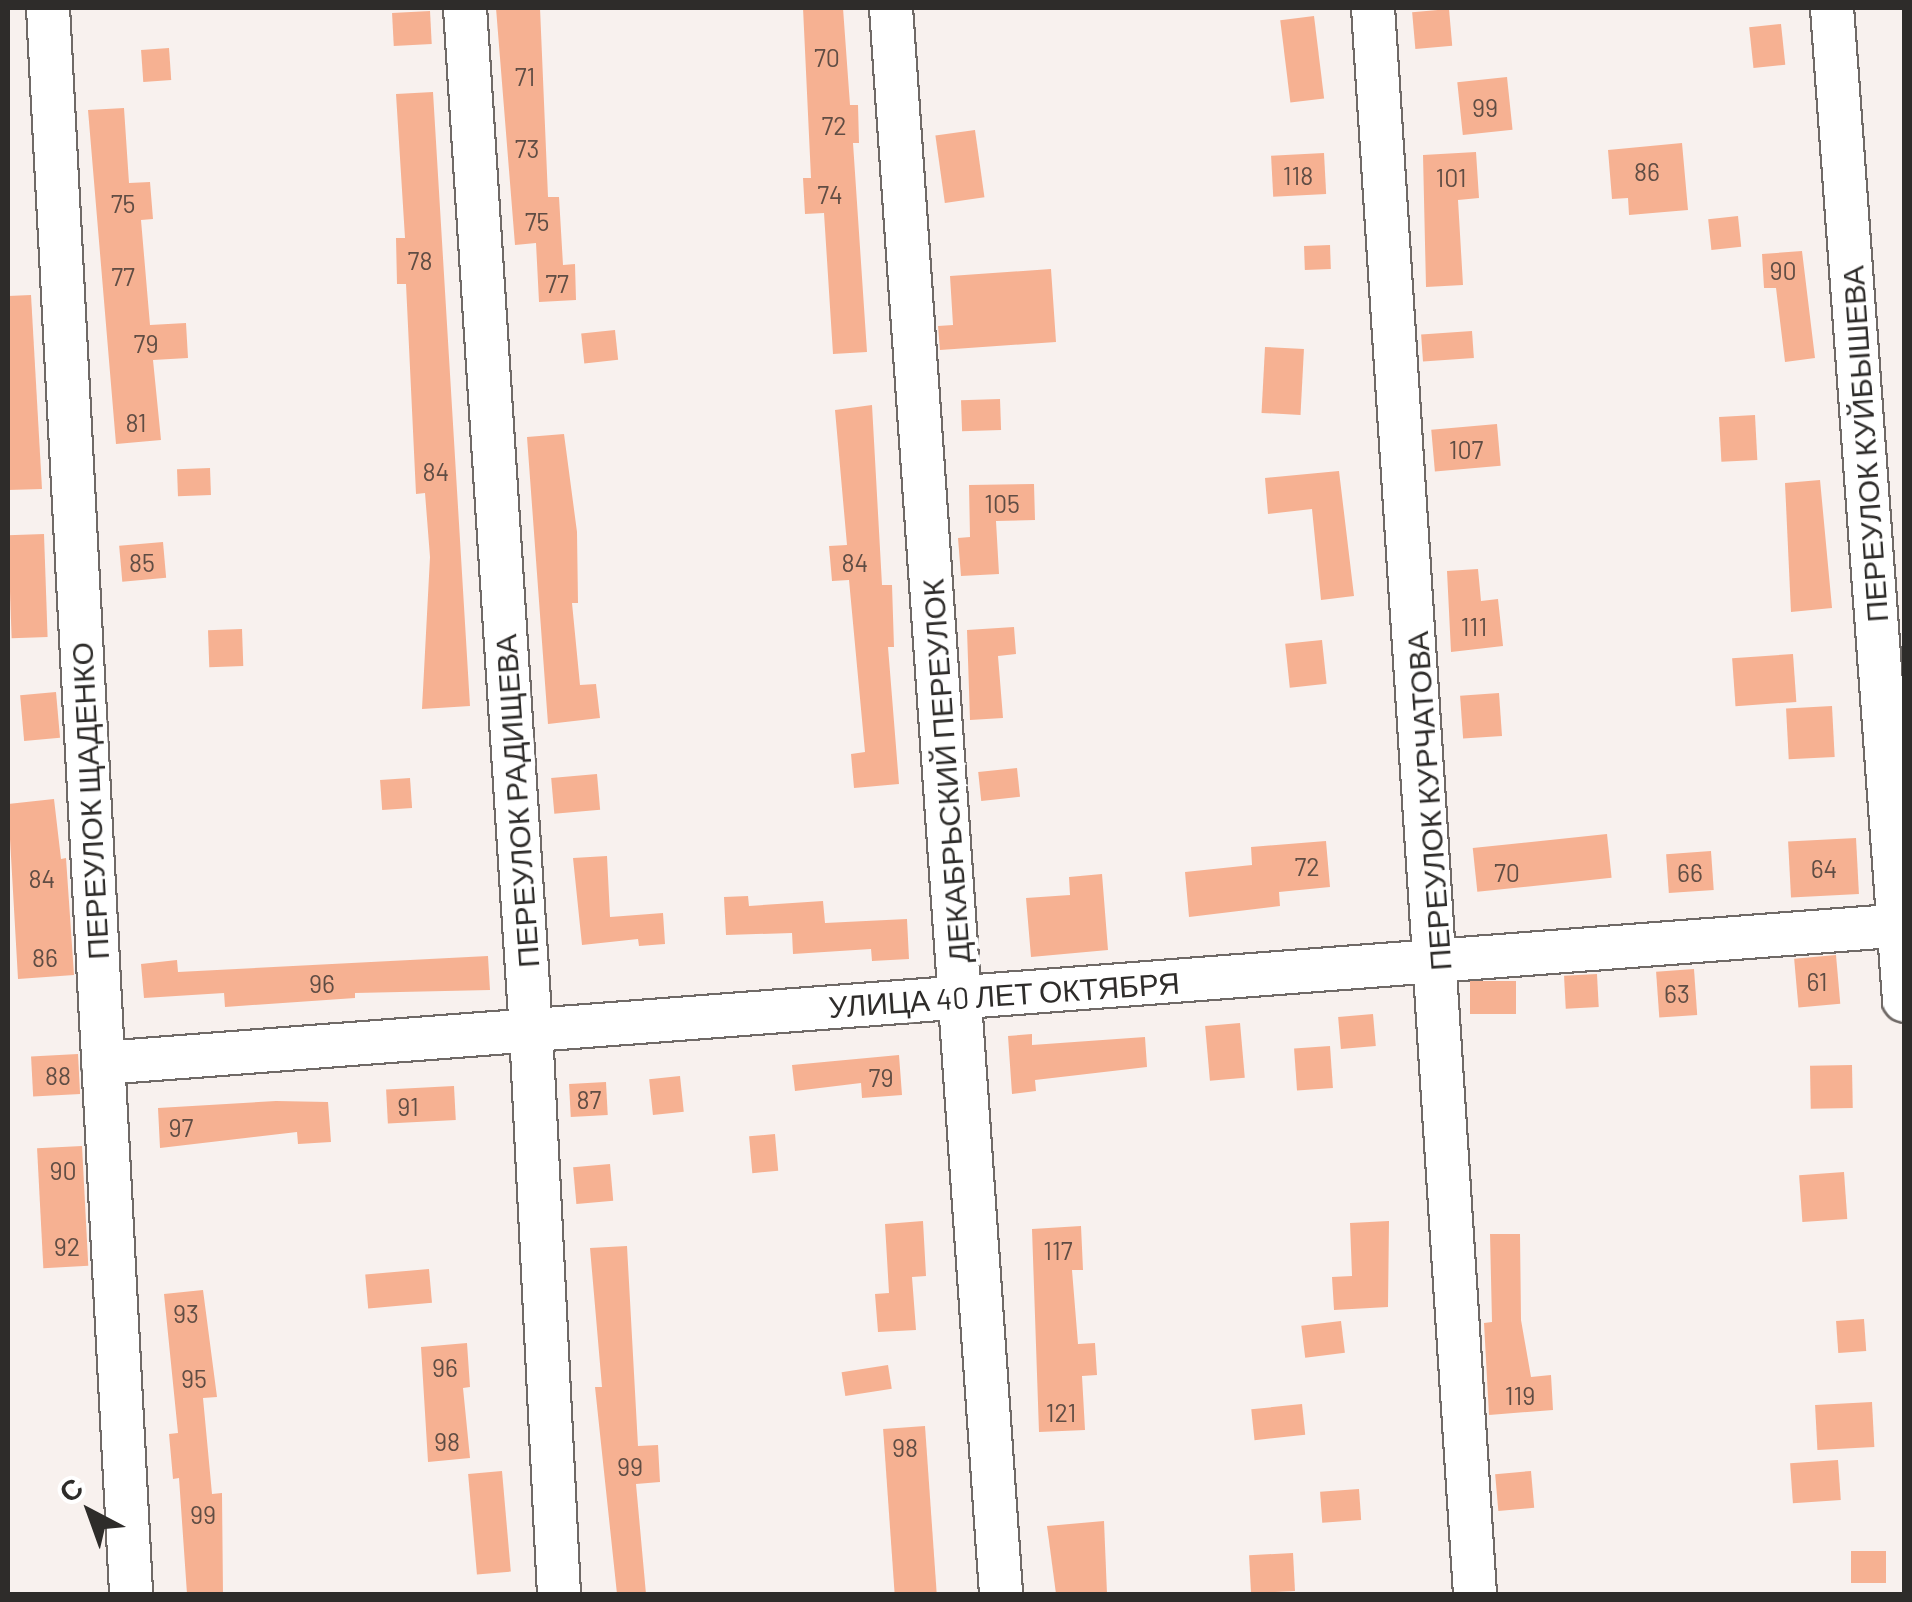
<!DOCTYPE html>
<html>
<head>
<meta charset="utf-8">
<style>
	body { margin:0 }
	#map { position:relative; width:1912px; height:1602px; overflow:hidden; background:#f8f1ee; font-family:Barlow,sans-serif }
	div>[style] { position:absolute }
	.building>* { inset:0; background:#f6b192; transform-origin:0 0 }
	.roads { filter:drop-shadow(2px 0 #706a67) drop-shadow(-2px 0 #706a67) drop-shadow(0 2px #706a67) drop-shadow(0 -2px #706a67) }
	.minor>* { height:42px; margin:-21px; padding:0 21px; transform-origin:21px; border-radius:21px; background:#fff }
	span { translate:-50% -50%; white-space:nowrap; text-align:center; line-height:1.15; -webkit-text-stroke:8px #fff; paint-order:stroke }
	.number-label { font-size:25px; color:#604d44 }
	.number-label span { -webkit-text-stroke-width:0 }
	.street-label { font-size:30px; color:#2e2c2a }
	.frame { position:absolute; inset:0; border:10px solid #2e2c2a; pointer-events:none }
	.north { position:absolute; left:40px; top:1462px; width:100px; height:100px; -webkit-text-stroke:8px #fff; paint-order:stroke; rotate:319deg; font-size:28px; font-weight:700; line-height:40px; text-align:center; color:#2e2c2a }
	.north::after { content:''; display:block; margin:auto; width:35px; height:45px; background:#2e2c2a; clip-path:polygon(50% 0,100% 100%,50% 72%,0 100%) }
</style>
</head>
<body>
<div id="map">
	<div class="building">
		<div style="clip-path:polygon(496px 8px,540px 8px,548px 197px,559px 197px,563px 265px,575px 264px,576px 300px,539px 302px,536px 243px,515px 245px)"></div>
		<div style="clip-path:polygon(803px 8px,843px 8px,850px 105px,858px 105px,859px 143px,853px 143px,867px 352px,833px 354px,824px 213px,805px 214px,803px 178px,811px 178px)"></div>
		<div style="left:1449px;top:9px;width:37px;height:37px;rotate:85deg"></div>
		<div style="left:430px;top:11px;width:33px;height:38px;rotate:87deg"></div>
		<div style="left:1314px;top:16px;width:83px;height:34px;rotate:83deg"></div>
		<div style="left:1781px;top:24px;width:41px;height:32px;rotate:84deg"></div>
		<div style="left:169px;top:48px;width:32px;height:28px;rotate:86deg"></div>
		<div style="left:1507px;top:77px;width:53px;height:50px;rotate:84deg"></div>
		<div style="clip-path:polygon(433px 92px,470px 706px,422px 709px,430px 557px,425px 493px,416px 494px,406px 284px,397px 284px,396px 238px,405px 238px,396px 94px)"></div>
		<div style="clip-path:polygon(124px 108px,129px 183px,150px 182px,153px 219px,141px 220px,150px 325px,186px 323px,188px 358px,153px 360px,161px 440px,116px 444px,88px 110px)"></div>
		<div style="left:975px;top:130px;width:68px;height:40px;rotate:82deg"></div>
		<div style="clip-path:polygon(1682px 143px,1688px 210px,1629px 215px,1628px 198px,1612px 199px,1608px 150px)"></div>
		<div style="clip-path:polygon(1476px 152px,1479px 198px,1458px 200px,1463px 285px,1426px 287px,1423px 155px)"></div>
		<div style="left:1324px;top:153px;width:41px;height:53px;rotate:87deg"></div>
		<div style="left:1738px;top:216px;width:31px;height:30px;rotate:84deg"></div>
		<div style="left:1330px;top:245px;width:24px;height:26px;rotate:88deg"></div>
		<div style="clip-path:polygon(1802px 251px,1815px 358px,1785px 362px,1776px 288px,1764px 288px,1762px 254px)"></div>
		<div style="clip-path:polygon(1051px 269px,1056px 342px,940px 350px,938px 326px,953px 325px,950px 276px)"></div>
		<div style="clip-path:polygon(31px 295px,42px 489px,8px 490px,8px 296px)"></div>
		<div style="left:615px;top:330px;width:30px;height:34px;rotate:84deg"></div>
		<div style="left:1472px;top:331px;width:27px;height:51px;rotate:86deg"></div>
		<div style="left:1265px;top:347px;width:39px;height:66px;rotate:3deg"></div>
		<div style="left:1000px;top:399px;width:31px;height:39px;rotate:88deg"></div>
		<div style="clip-path:polygon(872px 405px,882px 585px,892px 585px,894px 647px,888px 647px,899px 784px,854px 788px,851px 754px,865px 752px,849px 580px,832px 581px,829px 546px,847px 545px,835px 410px)"></div>
		<div style="left:1755px;top:415px;width:45px;height:36px;rotate:87deg"></div>
		<div style="left:1497px;top:424px;width:42px;height:66px;rotate:85deg"></div>
		<div style="clip-path:polygon(564px 434px,577px 532px,578px 603px,572px 603px,580px 685px,596px 684px,600px 718px,548px 724px,527px 437px)"></div>
		<div style="left:210px;top:468px;width:27px;height:33px;rotate:88deg"></div>
		<div style="clip-path:polygon(1339px 471px,1354px 596px,1321px 600px,1312px 509px,1268px 514px,1265px 478px)"></div>
		<div style="clip-path:polygon(1820px 480px,1832px 608px,1791px 612px,1785px 483px)"></div>
		<div style="clip-path:polygon(1034px 484px,1035px 520px,996px 521px,999px 574px,961px 576px,958px 538px,970px 537px,969px 485px)"></div>
		<div style="left:44px;top:534px;width:103px;height:36px;rotate:88deg"></div>
		<div style="left:163px;top:542px;width:36px;height:44px;rotate:85deg"></div>
		<div style="clip-path:polygon(1478px 569px,1481px 601px,1498px 599px,1503px 646px,1451px 652px,1447px 571px)"></div>
		<div style="clip-path:polygon(1014px 627px,1016px 654px,998px 656px,1003px 718px,970px 720px,967px 630px)"></div>
		<div style="left:242px;top:629px;width:37px;height:34px;rotate:88deg"></div>
		<div style="left:1322px;top:640px;width:44px;height:37px;rotate:84deg"></div>
		<div style="left:1793px;top:654px;width:48px;height:61px;rotate:86deg"></div>
		<div style="left:56px;top:692px;width:46px;height:36px;rotate:85deg"></div>
		<div style="left:1499px;top:693px;width:43px;height:39px;rotate:86deg"></div>
		<div style="left:1832px;top:706px;width:51px;height:46px;rotate:87deg"></div>
		<div style="left:1017px;top:768px;width:29px;height:39px;rotate:84deg"></div>
		<div style="left:597px;top:774px;width:36px;height:46px;rotate:85deg"></div>
		<div style="left:410px;top:778px;width:30px;height:30px;rotate:86deg"></div>
		<div style="clip-path:polygon(54px 799px,61px 859px,66px 858px,74px 975px,18px 979px,8px 804px)"></div>
		<div style="left:1607px;top:834px;width:44px;height:135px;rotate:84deg"></div>
		<div style="left:1856px;top:838px;width:56px;height:68px;rotate:87deg"></div>
		<div style="clip-path:polygon(1326px 841px,1330px 887px,1279px 892px,1280px 906px,1189px 917px,1185px 872px,1252px 865px,1251px 847px)"></div>
		<div style="left:1711px;top:851px;width:39px;height:45px;rotate:86deg"></div>
		<div style="clip-path:polygon(607px 856px,610px 917px,663px 913px,665px 944px,639px 946px,638px 939px,582px 945px,573px 858px)"></div>
		<div style="clip-path:polygon(1102px 874px,1108px 950px,1031px 957px,1026px 898px,1070px 895px,1069px 877px)"></div>
		<div style="clip-path:polygon(748px 896px,749px 906px,823px 901px,825px 923px,907px 919px,909px 959px,872px 961px,871px 949px,793px 954px,792px 933px,726px 935px,724px 897px)"></div>
		<div style="left:1836px;top:955px;width:49px;height:42px;rotate:85deg"></div>
		<div style="clip-path:polygon(488px 956px,490px 990px,355px 993px,355px 998px,225px 1007px,224px 993px,144px 998px,141px 964px,177px 960px,178px 972px)"></div>
		<div style="left:1694px;top:969px;width:46px;height:38px;rotate:86deg"></div>
		<div style="left:1597px;top:974px;width:33px;height:33px;rotate:87deg"></div>
		<div style="left:1516px;top:981px;width:33px;height:46px;rotate:90deg"></div>
		<div style="left:1373px;top:1014px;width:32px;height:35px;rotate:85deg"></div>
		<div style="left:1240px;top:1023px;width:55px;height:35px;rotate:85deg"></div>
		<div style="clip-path:polygon(1032px 1034px,1032px 1045px,1145px 1037px,1147px 1067px,1035px 1080px,1036px 1091px,1012px 1094px,1008px 1036px)"></div>
		<div style="left:1330px;top:1046px;width:42px;height:36px;rotate:86deg"></div>
		<div style="left:78px;top:1054px;width:40px;height:47px;rotate:87deg"></div>
		<div style="clip-path:polygon(899px 1055px,902px 1095px,862px 1098px,861px 1083px,795px 1091px,792px 1065px)"></div>
		<div style="left:1852px;top:1065px;width:43px;height:42px;rotate:89deg"></div>
		<div style="left:680px;top:1076px;width:36px;height:31px;rotate:84deg"></div>
		<div style="left:606px;top:1082px;width:33px;height:37px;rotate:87deg"></div>
		<div style="left:454px;top:1086px;width:34px;height:68px;rotate:87deg"></div>
		<div style="clip-path:polygon(276px 1101px,328px 1102px,331px 1142px,298px 1144px,297px 1132px,160px 1148px,158px 1108px)"></div>
		<div style="left:775px;top:1134px;width:37px;height:26px;rotate:85deg"></div>
		<div style="left:82px;top:1146px;width:120px;height:45px;rotate:87deg"></div>
		<div style="left:610px;top:1164px;width:37px;height:37px;rotate:85deg"></div>
		<div style="left:1844px;top:1172px;width:47px;height:45px;rotate:86deg"></div>
		<div style="clip-path:polygon(923px 1221px,926px 1276px,912px 1277px,916px 1330px,878px 1332px,875px 1294px,889px 1293px,885px 1224px)"></div>
		<div style="clip-path:polygon(1389px 1221px,1388px 1307px,1334px 1310px,1332px 1277px,1352px 1276px,1350px 1223px)"></div>
		<div style="clip-path:polygon(1081px 1226px,1083px 1270px,1072px 1270px,1078px 1344px,1095px 1343px,1097px 1375px,1082px 1376px,1085px 1430px,1039px 1432px,1032px 1229px)"></div>
		<div style="clip-path:polygon(1490px 1234px,1520px 1234px,1521px 1320px,1531px 1377px,1551px 1375px,1553px 1410px,1489px 1415px,1484px 1323px,1492px 1322px)"></div>
		<div style="clip-path:polygon(627px 1246px,638px 1446px,658px 1445px,660px 1482px,636px 1484px,646px 1594px,617px 1594px,595px 1387px,602px 1387px,590px 1248px)"></div>
		<div style="left:429px;top:1269px;width:34px;height:64px;rotate:85deg"></div>
		<div style="clip-path:polygon(203px 1290px,217px 1397px,203px 1398px,212px 1494px,222px 1493px,223px 1594px,187px 1594px,179px 1478px,173px 1479px,169px 1434px,178px 1433px,164px 1294px)"></div>
		<div style="left:1864px;top:1319px;width:32px;height:28px;rotate:86deg"></div>
		<div style="left:1341px;top:1321px;width:32px;height:40px;rotate:83deg"></div>
		<div style="clip-path:polygon(467px 1343px,470px 1387px,463px 1388px,470px 1458px,428px 1462px,421px 1347px)"></div>
		<div style="left:888px;top:1365px;width:24px;height:47px;rotate:81deg"></div>
		<div style="left:1872px;top:1402px;width:45px;height:57px;rotate:87deg"></div>
		<div style="left:1302px;top:1404px;width:31px;height:51px;rotate:84deg"></div>
		<div style="left:925px;top:1426px;width:169px;height:42px;rotate:86deg"></div>
		<div style="left:1838px;top:1460px;width:40px;height:48px;rotate:86deg"></div>
		<div style="left:502px;top:1471px;width:101px;height:34px;rotate:85deg"></div>
		<div style="left:1531px;top:1471px;width:37px;height:36px;rotate:85deg"></div>
		<div style="left:1359px;top:1489px;width:31px;height:39px;rotate:86deg"></div>
		<div style="clip-path:polygon(1104px 1521px,1107px 1594px,1056px 1594px,1047px 1526px)"></div>
		<div style="left:1851px;top:1551px;width:35px;height:32px"></div>
		<div style="left:1293px;top:1553px;width:38px;height:44px;rotate:87deg"></div>
	</div>
	<div class="roads">
		<div class="minor">
			<div style="left:48px;top:8px;width:1588px;rotate:87deg"></div>
			<div style="left:465px;top:8px;width:1024px;rotate:86.31deg"></div>
			<div style="left:531px;top:1030px;width:565px;rotate:87.16deg"></div>
			<div style="left:891px;top:8px;width:1590px;rotate:86.03deg"></div>
			<div style="left:1373px;top:8px;width:1589px;rotate:86.32deg"></div>
			<div style="left:1832px;top:8px;width:995px;rotate:85.85deg"></div>
			<div style="left:103px;top:1063px;width:1806px;rotate:-4.38deg"></div>
		</div>
	</div>
	<div class="number-label">
		<span style="left:827px;top:57px">70</span>
		<span style="left:525px;top:76px">71</span>
		<span style="left:1485px;top:107px">99</span>
		<span style="left:834px;top:125px">72</span>
		<span style="left:527px;top:148px">73</span>
		<span style="left:1647px;top:171px">86</span>
		<span style="left:1298px;top:175px">118</span>
		<span style="left:1451px;top:177px">101</span>
		<span style="left:830px;top:194px">74</span>
		<span style="left:123px;top:203px">75</span>
		<span style="left:537px;top:221px">75</span>
		<span style="left:420px;top:260px">78</span>
		<span style="left:1783px;top:270px">90</span>
		<span style="left:123px;top:276px">77</span>
		<span style="left:557px;top:283px">77</span>
		<span style="left:146px;top:343px">79</span>
		<span style="left:136px;top:422px">81</span>
		<span style="left:1466px;top:449px">107</span>
		<span style="left:436px;top:471px">84</span>
		<span style="left:1002px;top:503px">105</span>
		<span style="left:142px;top:562px">85</span>
		<span style="left:855px;top:562px">84</span>
		<span style="left:1474px;top:626px">111</span>
		<span style="left:1307px;top:866px">72</span>
		<span style="left:1824px;top:868px">64</span>
		<span style="left:1507px;top:872px">70</span>
		<span style="left:1690px;top:872px">66</span>
		<span style="left:42px;top:878px">84</span>
		<span style="left:45px;top:957px">86</span>
		<span style="left:1817px;top:981px">61</span>
		<span style="left:322px;top:983px">96</span>
		<span style="left:1677px;top:993px">63</span>
		<span style="left:58px;top:1075px">88</span>
		<span style="left:881px;top:1077px">79</span>
		<span style="left:589px;top:1099px">87</span>
		<span style="left:408px;top:1106px">91</span>
		<span style="left:181px;top:1127px">97</span>
		<span style="left:63px;top:1170px">90</span>
		<span style="left:67px;top:1246px">92</span>
		<span style="left:1058px;top:1250px">117</span>
		<span style="left:186px;top:1313px">93</span>
		<span style="left:445px;top:1367px">96</span>
		<span style="left:194px;top:1378px">95</span>
		<span style="left:1520px;top:1395px">119</span>
		<span style="left:1061px;top:1412px">121</span>
		<span style="left:447px;top:1441px">98</span>
		<span style="left:905px;top:1447px">98</span>
		<span style="left:630px;top:1466px">99</span>
		<span style="left:203px;top:1514px">99</span>
	</div>
	<div class="street-label">
		<span style="left:1864px;top:444px;rotate:-94deg">ПЕРЕУЛОК КУЙБЫШЕВА</span>
		<span style="left:945px;top:771px;rotate:-94deg">ДЕКАБРЬСКИЙ ПЕРЕУЛОК</span>
		<span style="left:89px;top:801px;rotate:-93deg">ПЕРЕУЛОК ЩАДЕНКО</span>
		<span style="left:516px;top:801px;rotate:-94deg">ПЕРЕУЛОК РАДИЩЕВА</span>
		<span style="left:1428px;top:801px;rotate:-94deg">ПЕРЕУЛОК КУРЧАТОВА</span>
		<span style="left:1004px;top:994px;rotate:-4deg">УЛИЦА 40 ЛЕТ ОКТЯБРЯ</span>
	</div>
	<div class="frame"></div>
	<div class="north">С</div>
</div>
</body>
</html>
